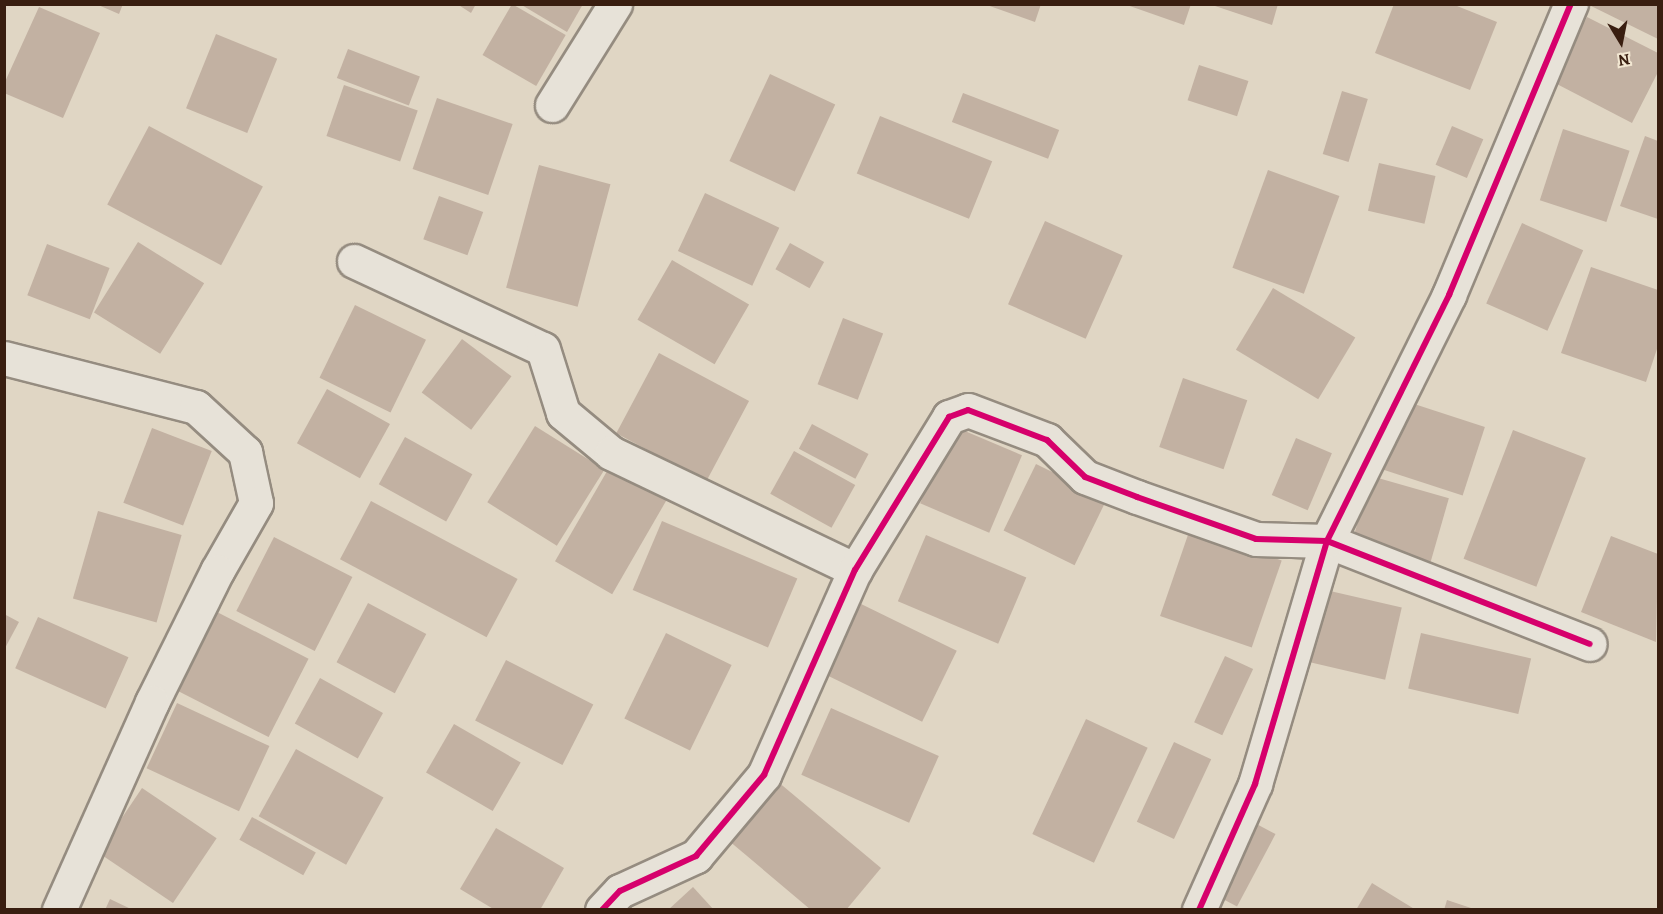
<!DOCTYPE html>
<html>
<head>
<meta charset="utf-8">
<style>
	body { margin:0 }
	#map { position:relative; width:1663px; height:914px; overflow:hidden; background:#e0d6c4; font-family:Alegreya,serif }
	div>[style] { position:absolute }
	.building>* { inset:0; background:#c2b1a2; transform-origin:0 0 }
	.roads { filter:drop-shadow(2px 0 #958c80) drop-shadow(-2px 0 #958c80) drop-shadow(0 2px #958c80) drop-shadow(0 -2px #958c80) }
	.street>* { height:33px; margin:-16.5px; padding:0 16.5px; transform-origin:16.5px; border-radius:16.5px; background:#e7e2d8 }
	.cycleway>* { height:6px; margin:-3px; padding:0 3px; transform-origin:3px; border-radius:3px; background:#d6006c }
	span { translate:-50% -50%; white-space:nowrap; text-align:center; line-height:1.15; -webkit-text-stroke:5px #f2e7d2; paint-order:stroke }
	.frame { position:absolute; inset:0; border:6px solid #391e10; pointer-events:none }
	.north { position:absolute; left:1591px; top:12px; width:60px; height:60px; -webkit-text-stroke:4px #f2e7d2; paint-order:stroke; rotate:170deg; font-size:16px; font-weight:700; line-height:24px; text-align:center; color:#391e10 }
	.north::after { content:''; display:block; margin:auto; width:21px; height:27px; background:#391e10; clip-path:polygon(50% 0,100% 100%,50% 72%,0 100%) }
</style>
</head>
<body>
<div id="map">
	<div class="building">
		<div style="clip-path:polygon(96px 4px,123px 4px,119px 14px)"></div>
		<div style="clip-path:polygon(457px 4px,476px 4px,471px 13px)"></div>
		<div style="left:512px;top:4px;width:62px;height:59px;rotate:30deg"></div>
		<div style="clip-path:polygon(520px 4px,583px 4px,567px 32px)"></div>
		<div style="clip-path:polygon(984px 4px,1041px 4px,1035px 22px)"></div>
		<div style="clip-path:polygon(1124px 4px,1191px 4px,1184px 25px)"></div>
		<div style="clip-path:polygon(1209px 4px,1278px 4px,1272px 25px)"></div>
		<div style="clip-path:polygon(1394px 4px,1452px 4px,1497px 22px,1470px 90px,1375px 53px)"></div>
		<div style="clip-path:polygon(1587px 4px,1658px 4px,1658px 39px)"></div>
		<div style="clip-path:polygon(39px 7px,100px 33px,63px 118px,4px 93px,4px 84px)"></div>
		<div style="clip-path:polygon(1587px 17px,1658px 53px,1658px 72px,1632px 123px,1553px 82px)"></div>
		<div style="left:216px;top:34px;width:66px;height:80px;rotate:22deg"></div>
		<div style="left:348px;top:49px;width:77px;height:31px;rotate:21deg"></div>
		<div style="left:1199px;top:65px;width:52px;height:37px;rotate:18deg"></div>
		<div style="left:770px;top:74px;width:72px;height:96px;rotate:25deg"></div>
		<div style="left:344px;top:85px;width:78px;height:54px;rotate:19deg"></div>
		<div style="left:1342px;top:91px;width:27px;height:66px;rotate:17deg"></div>
		<div style="left:963px;top:93px;width:103px;height:31px;rotate:21deg"></div>
		<div style="left:437px;top:98px;width:80px;height:75px;rotate:19deg"></div>
		<div style="left:880px;top:116px;width:121px;height:62px;rotate:22deg"></div>
		<div style="left:149px;top:126px;width:129px;height:89px;rotate:28deg"></div>
		<div style="left:1452px;top:126px;width:34px;height:42px;rotate:23deg"></div>
		<div style="left:1563px;top:129px;width:70px;height:75px;rotate:18deg"></div>
		<div style="clip-path:polygon(1645px 136px,1658px 141px,1658px 219px,1620px 206px)"></div>
		<div style="left:1379px;top:163px;width:58px;height:49px;rotate:13deg"></div>
		<div style="left:539px;top:165px;width:74px;height:127px;rotate:15deg"></div>
		<div style="left:1268px;top:170px;width:76px;height:104px;rotate:20deg"></div>
		<div style="left:705px;top:193px;width:82px;height:64px;rotate:25deg"></div>
		<div style="left:439px;top:196px;width:47px;height:46px;rotate:20deg"></div>
		<div style="left:1045px;top:221px;width:85px;height:91px;rotate:24deg"></div>
		<div style="left:1522px;top:223px;width:67px;height:88px;rotate:24deg"></div>
		<div style="left:138px;top:242px;width:78px;height:83px;rotate:32deg"></div>
		<div style="left:790px;top:243px;width:39px;height:30px;rotate:29deg"></div>
		<div style="left:47px;top:244px;width:67px;height:55px;rotate:21deg"></div>
		<div style="left:672px;top:260px;width:89px;height:69px;rotate:30deg"></div>
		<div style="clip-path:polygon(1591px 267px,1658px 290px,1658px 346px,1646px 382px,1561px 353px)"></div>
		<div style="left:1273px;top:288px;width:96px;height:72px;rotate:31deg"></div>
		<div style="left:355px;top:305px;width:79px;height:81px;rotate:26deg"></div>
		<div style="left:843px;top:318px;width:43px;height:71px;rotate:21deg"></div>
		<div style="left:462px;top:339px;width:62px;height:67px;rotate:37deg"></div>
		<div style="left:659px;top:353px;width:102px;height:91px;rotate:28deg"></div>
		<div style="left:1183px;top:378px;width:68px;height:73px;rotate:19deg"></div>
		<div style="left:327px;top:389px;width:72px;height:62px;rotate:29deg"></div>
		<div style="left:1405px;top:401px;width:84px;height:72px;rotate:18deg"></div>
		<div style="left:812px;top:424px;width:64px;height:28px;rotate:28deg"></div>
		<div style="left:535px;top:426px;width:82px;height:90px;rotate:32deg"></div>
		<div style="left:953px;top:426px;width:75px;height:84px;rotate:23deg"></div>
		<div style="left:152px;top:428px;width:64px;height:80px;rotate:21deg"></div>
		<div style="left:1513px;top:430px;width:78px;height:138px;rotate:21deg"></div>
		<div style="left:405px;top:437px;width:77px;height:54px;rotate:29deg"></div>
		<div style="left:1296px;top:438px;width:39px;height:62px;rotate:23deg"></div>
		<div style="left:794px;top:451px;width:70px;height:49px;rotate:29deg"></div>
		<div style="left:1036px;top:464px;width:79px;height:74px;rotate:26deg"></div>
		<div style="left:610px;top:466px;width:66px;height:110px;rotate:30deg"></div>
		<div style="left:1371px;top:476px;width:81px;height:66px;rotate:16deg"></div>
		<div style="left:371px;top:501px;width:166px;height:66px;rotate:28deg"></div>
		<div style="left:98px;top:511px;width:87px;height:91px;rotate:16deg"></div>
		<div style="left:662px;top:521px;width:147px;height:75px;rotate:23deg"></div>
		<div style="left:1190px;top:529px;width:97px;height:92px;rotate:19deg"></div>
		<div style="left:926px;top:535px;width:109px;height:72px;rotate:23deg"></div>
		<div style="clip-path:polygon(1611px 536px,1658px 554px,1656px 642px,1581px 612px)"></div>
		<div style="left:274px;top:537px;width:88px;height:83px;rotate:27deg"></div>
		<div style="left:1317px;top:588px;width:87px;height:74px;rotate:13deg"></div>
		<div style="left:857px;top:602px;width:111px;height:79px;rotate:26deg"></div>
		<div style="left:368px;top:603px;width:66px;height:67px;rotate:28deg"></div>
		<div style="left:215px;top:611px;width:105px;height:88px;rotate:27deg"></div>
		<div style="clip-path:polygon(4px 614px,19px 622px,4px 650px)"></div>
		<div style="left:38px;top:617px;width:99px;height:56px;rotate:24deg"></div>
		<div style="left:666px;top:633px;width:73px;height:95px;rotate:26deg"></div>
		<div style="left:1421px;top:633px;width:113px;height:57px;rotate:13deg"></div>
		<div style="left:1225px;top:656px;width:31px;height:73px;rotate:25deg"></div>
		<div style="left:506px;top:660px;width:98px;height:68px;rotate:27deg"></div>
		<div style="left:320px;top:678px;width:72px;height:52px;rotate:29deg"></div>
		<div style="left:177px;top:703px;width:102px;height:72px;rotate:25deg"></div>
		<div style="left:831px;top:708px;width:118px;height:73px;rotate:24deg"></div>
		<div style="left:1086px;top:719px;width:68px;height:127px;rotate:25deg"></div>
		<div style="left:454px;top:724px;width:77px;height:56px;rotate:30deg"></div>
		<div style="left:1174px;top:742px;width:41px;height:88px;rotate:25deg"></div>
		<div style="left:296px;top:749px;width:100px;height:77px;rotate:29deg"></div>
		<div style="clip-path:polygon(777px 781px,881px 868px,846px 910px,811px 910px,728px 840px)"></div>
		<div style="left:142px;top:788px;width:90px;height:78px;rotate:34deg"></div>
		<div style="left:1234px;top:812px;width:47px;height:82px;rotate:28deg"></div>
		<div style="left:252px;top:817px;width:73px;height:26px;rotate:29deg"></div>
		<div style="clip-path:polygon(496px 828px,564px 868px,540px 910px,495px 910px,460px 889px)"></div>
		<div style="clip-path:polygon(1372px 883px,1416px 910px,1356px 910px)"></div>
		<div style="clip-path:polygon(693px 887px,714px 910px,668px 910px)"></div>
		<div style="clip-path:polygon(110px 899px,133px 910px,105px 910px)"></div>
		<div style="clip-path:polygon(1447px 900px,1474px 909px,1474px 910px,1444px 910px)"></div>
	</div>
	<div class="roads">
		<div class="street">
			<div style="left:552px;top:105px;width:119px;rotate:-58deg"></div>
			<div style="left:354px;top:261px;width:208px;rotate:25deg"></div>
			<div style="left:543px;top:349px;width:67px;rotate:72.6deg"></div>
			<div style="left:563px;top:413px;width:62px;rotate:39.8deg"></div>
			<div style="left:611px;top:453px;width:271px;rotate:25.6deg"></div>
			<div style="left:4px;top:358px;width:198px;rotate:14.3deg"></div>
			<div style="left:196px;top:407px;width:67px;rotate:42.6deg"></div>
			<div style="left:245px;top:452px;width:52px;rotate:77.8deg"></div>
			<div style="left:256px;top:503px;width:78px;rotate:119.8deg"></div>
			<div style="left:217px;top:571px;width:146px;rotate:116.4deg"></div>
			<div style="left:152px;top:702px;width:228px;rotate:114.1deg"></div>
			<div style="left:602px;top:910px;width:26px;rotate:-47deg"></div>
			<div style="left:620px;top:891px;width:84px;rotate:-24.7deg"></div>
			<div style="left:696px;top:856px;width:106px;rotate:-50deg"></div>
			<div style="left:764px;top:775px;width:224px;rotate:-66.1deg"></div>
			<div style="left:855px;top:570px;width:180px;rotate:-58.4deg"></div>
			<div style="left:949px;top:417px;width:20px;rotate:-20deg"></div>
			<div style="left:968px;top:410px;width:85px;rotate:20.8deg"></div>
			<div style="left:1047px;top:440px;width:53px;rotate:44.2deg"></div>
			<div style="left:1085px;top:477px;width:56px;rotate:21deg"></div>
			<div style="left:1137px;top:497px;width:126px;rotate:19.4deg"></div>
			<div style="left:1256px;top:539px;width:71px;rotate:1.6deg"></div>
			<div style="left:1327px;top:541px;width:282px;rotate:21.4deg"></div>
			<div style="left:1199px;top:910px;width:138px;rotate:-66deg"></div>
			<div style="left:1255px;top:784px;width:253px;rotate:-73.5deg"></div>
			<div style="left:1327px;top:541px;width:275px;rotate:-63.6deg"></div>
			<div style="left:1449px;top:295px;width:316px;rotate:-67.3deg"></div>
		</div>
	</div>
	<div class="cycleway">
		<div style="left:602px;top:910px;width:26px;rotate:-47deg"></div>
		<div style="left:620px;top:891px;width:84px;rotate:-24.7deg"></div>
		<div style="left:696px;top:856px;width:106px;rotate:-50deg"></div>
		<div style="left:764px;top:775px;width:224px;rotate:-66.1deg"></div>
		<div style="left:855px;top:570px;width:180px;rotate:-58.4deg"></div>
		<div style="left:949px;top:417px;width:20px;rotate:-20deg"></div>
		<div style="left:968px;top:410px;width:85px;rotate:20.8deg"></div>
		<div style="left:1047px;top:440px;width:53px;rotate:44.2deg"></div>
		<div style="left:1085px;top:477px;width:56px;rotate:21deg"></div>
		<div style="left:1137px;top:497px;width:126px;rotate:19.4deg"></div>
		<div style="left:1256px;top:539px;width:71px;rotate:1.6deg"></div>
		<div style="left:1327px;top:541px;width:282px;rotate:21.4deg"></div>
		<div style="left:1199px;top:910px;width:138px;rotate:-66deg"></div>
		<div style="left:1255px;top:784px;width:253px;rotate:-73.5deg"></div>
		<div style="left:1327px;top:541px;width:275px;rotate:-63.6deg"></div>
		<div style="left:1449px;top:295px;width:316px;rotate:-67.3deg"></div>
	</div>
	<div class="frame"></div>
	<div class="north">N</div>
</div>
</body>
</html>
